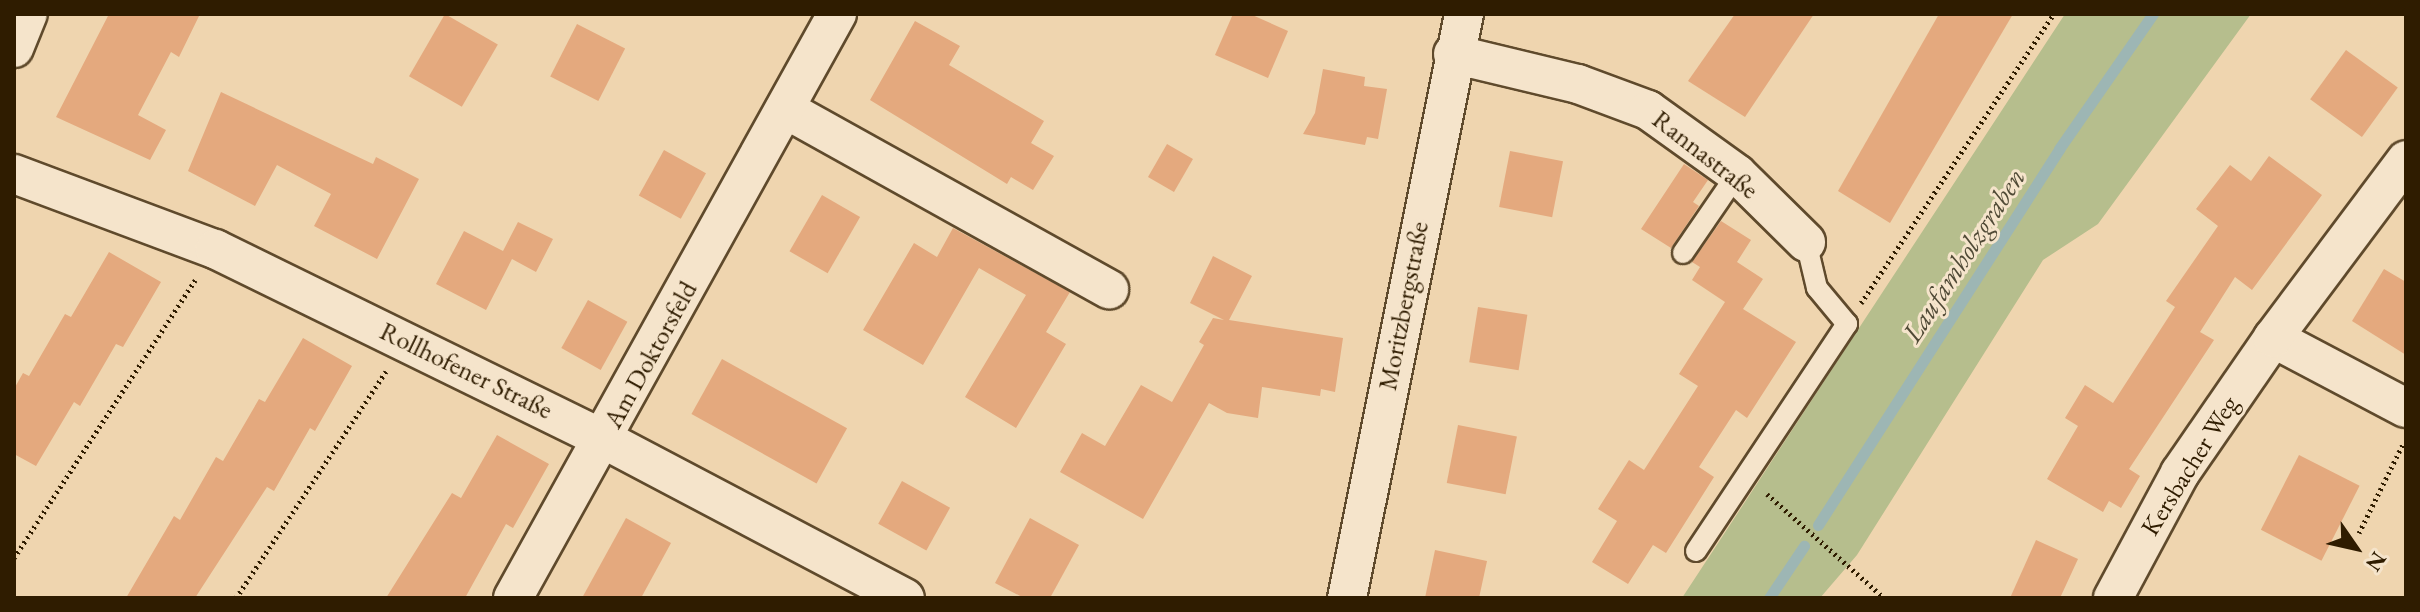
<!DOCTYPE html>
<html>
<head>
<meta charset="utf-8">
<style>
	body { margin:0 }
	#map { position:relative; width:2420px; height:612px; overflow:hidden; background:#efd5af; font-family:"EB Garamond",serif }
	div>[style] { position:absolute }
	.green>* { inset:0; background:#b6be8d }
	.stream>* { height:11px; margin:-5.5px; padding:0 5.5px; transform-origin:5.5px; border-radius:5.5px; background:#9db6b4 }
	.building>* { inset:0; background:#e4a97e; transform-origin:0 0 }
	.path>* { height:5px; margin-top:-2.5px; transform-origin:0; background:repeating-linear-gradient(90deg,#2f1c00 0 2px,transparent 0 6px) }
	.roads { filter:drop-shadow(2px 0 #5f4a2c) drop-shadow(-2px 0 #5f4a2c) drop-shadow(0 2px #5f4a2c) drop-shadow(0 -2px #5f4a2c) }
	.service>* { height:20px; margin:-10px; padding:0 10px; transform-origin:10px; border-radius:10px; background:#f5e4cb }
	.minor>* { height:38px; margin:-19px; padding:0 19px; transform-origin:19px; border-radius:19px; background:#f5e4cb }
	span { translate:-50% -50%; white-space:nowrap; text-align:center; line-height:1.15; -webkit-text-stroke:6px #f5e4cb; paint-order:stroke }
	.street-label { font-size:26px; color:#2f1c00 }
	.water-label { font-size:28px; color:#504a36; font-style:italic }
	.frame { position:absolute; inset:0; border:16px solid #2f1c00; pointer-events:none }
	.north { position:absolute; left:2316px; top:508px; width:80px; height:80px; -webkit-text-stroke:6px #f5e4cb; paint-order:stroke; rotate:124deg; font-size:22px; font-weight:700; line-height:32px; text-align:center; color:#2f1c00 }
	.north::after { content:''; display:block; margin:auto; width:28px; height:36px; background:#2f1c00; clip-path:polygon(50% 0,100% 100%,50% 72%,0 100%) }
</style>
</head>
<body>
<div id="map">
	<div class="green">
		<div style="clip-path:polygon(2065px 14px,2251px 14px,2098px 224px,2043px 260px,1857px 555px,1820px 598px,1682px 598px)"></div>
	</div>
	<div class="stream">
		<div style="left:1818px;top:525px;width:447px;rotate:-57.3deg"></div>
		<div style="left:2059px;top:149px;width:165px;rotate:-55.2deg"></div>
		<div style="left:1769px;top:598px;width:63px;rotate:-56.1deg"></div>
	</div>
	<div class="building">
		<div style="clip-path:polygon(109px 14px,200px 14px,179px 57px,171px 52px,138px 115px,166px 130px,150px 160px,56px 117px)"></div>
		<div style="left:445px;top:14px;width:61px;height:72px;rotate:30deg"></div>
		<div style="clip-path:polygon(1233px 14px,1250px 14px,1288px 31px,1268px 78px,1215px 55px)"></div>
		<div style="clip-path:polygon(1735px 14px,1814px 14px,1745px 117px,1688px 81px)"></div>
		<div style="clip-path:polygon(1939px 14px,2013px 14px,1890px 223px,1838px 191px)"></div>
		<div style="clip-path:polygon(915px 21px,960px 46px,949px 65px,1044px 121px,1031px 143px,1054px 156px,1033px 190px,1011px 177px,1007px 184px,870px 100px)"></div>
		<div style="left:577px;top:24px;width:54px;height:59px;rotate:27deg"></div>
		<div style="left:2346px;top:50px;width:64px;height:61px;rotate:36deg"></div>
		<div style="clip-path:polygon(1323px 69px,1365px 77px,1364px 86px,1387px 89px,1378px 139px,1367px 137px,1365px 145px,1303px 134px,1315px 113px)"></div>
		<div style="clip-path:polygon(221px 92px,373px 164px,376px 157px,419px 179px,377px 259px,314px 226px,331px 194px,277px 165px,255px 206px,188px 171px)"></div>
		<div style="left:1167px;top:144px;width:30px;height:38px;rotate:30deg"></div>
		<div style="left:664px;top:150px;width:48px;height:52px;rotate:29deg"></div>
		<div style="left:1510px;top:151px;width:54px;height:57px;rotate:11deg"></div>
		<div style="clip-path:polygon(2269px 156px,2322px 195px,2252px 290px,2235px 277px,2200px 332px,2214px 340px,2129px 469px,2140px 476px,2121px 508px,2109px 501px,2103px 512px,2047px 479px,2078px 426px,2065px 418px,2085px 385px,2113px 403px,2175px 307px,2166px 301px,2218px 226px,2196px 209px,2230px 165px,2251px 181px)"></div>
		<div style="clip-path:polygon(1684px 164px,1708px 180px,1693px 202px,1699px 206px,1671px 248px,1641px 229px)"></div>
		<div style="left:822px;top:195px;width:44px;height:65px;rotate:30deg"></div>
		<div style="clip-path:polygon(1721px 221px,1751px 240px,1737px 262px,1763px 279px,1743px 309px,1796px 342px,1747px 418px,1736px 410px,1699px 467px,1714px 477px,1666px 553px,1653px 545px,1628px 584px,1592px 562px,1617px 521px,1598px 509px,1629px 460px,1644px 470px,1698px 386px,1679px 374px,1725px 302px,1692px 280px,1700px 267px,1692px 262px)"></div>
		<div style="clip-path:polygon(518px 222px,553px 239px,536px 272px,512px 259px,486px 310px,436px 284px,464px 231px,503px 251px)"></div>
		<div style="clip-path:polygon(953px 228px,1070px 292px,1046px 332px,1066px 344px,1016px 428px,965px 397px,1026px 295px,979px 268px,923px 365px,863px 330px,914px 243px,937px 257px)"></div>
		<div style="clip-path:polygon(109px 252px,161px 282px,123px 347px,116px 344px,80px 406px,74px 402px,36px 466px,14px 454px,14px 389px,23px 373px,29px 376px,65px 314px,71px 317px)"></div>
		<div style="clip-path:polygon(1213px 256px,1252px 276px,1229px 320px,1343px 338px,1335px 392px,1321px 389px,1320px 396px,1262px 387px,1258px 418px,1227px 413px,1209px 403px,1143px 519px,1060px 472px,1082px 433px,1105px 446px,1141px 385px,1172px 402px,1204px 345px,1199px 342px,1213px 318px,1224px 320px,1190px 303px)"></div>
		<div style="clip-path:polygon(2384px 269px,2406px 282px,2406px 355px,2352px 321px)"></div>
		<div style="left:588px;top:300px;width:45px;height:55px;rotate:29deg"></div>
		<div style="left:1478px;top:307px;width:50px;height:56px;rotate:9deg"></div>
		<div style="clip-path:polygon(303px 338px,352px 366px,315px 431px,310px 428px,274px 491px,267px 487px,195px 598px,126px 598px,174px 516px,180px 520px,216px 457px,223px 461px,259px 399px,265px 402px)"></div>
		<div style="left:722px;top:359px;width:143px;height:63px;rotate:29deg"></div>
		<div style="left:1458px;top:425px;width:60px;height:59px;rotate:11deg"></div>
		<div style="clip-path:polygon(497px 435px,549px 464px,513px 528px,506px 524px,465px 598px,386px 598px,452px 493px,461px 498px)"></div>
		<div style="left:2299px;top:455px;width:68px;height:84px;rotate:27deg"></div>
		<div style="left:902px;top:481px;width:55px;height:49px;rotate:29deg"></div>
		<div style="clip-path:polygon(626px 518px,671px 543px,641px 598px,582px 598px)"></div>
		<div style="clip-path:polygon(1030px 518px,1079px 545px,1050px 598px,1024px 598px,995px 583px)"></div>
		<div style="clip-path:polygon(2036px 540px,2078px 559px,2060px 598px,2010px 598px)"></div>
		<div style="clip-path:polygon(1435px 550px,1487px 561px,1479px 598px,1425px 598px)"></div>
	</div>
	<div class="path">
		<div style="left:1861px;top:303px;width:348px;rotate:-56.3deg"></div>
		<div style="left:1767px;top:494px;width:157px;rotate:41.6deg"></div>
		<div style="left:2359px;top:533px;width:99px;rotate:-63.7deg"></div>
		<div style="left:14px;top:558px;width:332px;rotate:-56.9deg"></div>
		<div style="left:236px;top:598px;width:272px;rotate:-56.5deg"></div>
	</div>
	<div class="roads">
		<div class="service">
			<div style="left:1683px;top:253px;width:96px;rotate:-55.6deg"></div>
			<div style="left:1696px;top:551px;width:273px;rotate:-56.4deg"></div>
			<div style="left:1847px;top:324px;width:47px;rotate:-129.8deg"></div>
			<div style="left:1817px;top:288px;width:47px;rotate:-103.4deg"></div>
		</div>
		<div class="minor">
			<div style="left:14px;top:48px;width:37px;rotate:-68deg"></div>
			<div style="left:1453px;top:54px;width:129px;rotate:13.5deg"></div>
			<div style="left:1578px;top:84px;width:75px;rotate:20.4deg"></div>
			<div style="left:1648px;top:110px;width:110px;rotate:35.7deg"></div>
			<div style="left:1737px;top:174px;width:97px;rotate:44.6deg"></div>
			<div style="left:785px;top:109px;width:371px;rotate:29.1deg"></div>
			<div style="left:14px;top:174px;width:215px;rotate:20.5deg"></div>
			<div style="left:215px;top:249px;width:434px;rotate:26.1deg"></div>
			<div style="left:605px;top:440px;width:339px;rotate:27.8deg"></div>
			<div style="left:2273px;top:338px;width:150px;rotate:27.8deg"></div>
			<div style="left:513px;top:598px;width:668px;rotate:-60.98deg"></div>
			<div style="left:1347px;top:598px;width:596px;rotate:-78.67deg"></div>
			<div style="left:2113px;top:598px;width:142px;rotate:-61.8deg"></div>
			<div style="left:2180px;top:473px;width:164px;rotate:-55.4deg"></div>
			<div style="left:2273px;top:338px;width:222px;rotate:-53.2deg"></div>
		</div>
	</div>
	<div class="street-label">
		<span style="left:1705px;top:155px;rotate:38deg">Rannastraße</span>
		<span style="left:1404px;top:306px;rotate:-79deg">Moritzbergstraße</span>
		<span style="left:651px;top:355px;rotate:-61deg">Am Doktorsfeld</span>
		<span style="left:466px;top:371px;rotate:26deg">Rollhofener Straße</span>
		<span style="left:2190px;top:466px;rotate:-58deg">Kersbacher Weg</span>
	</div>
	<div class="water-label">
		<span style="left:1963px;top:255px;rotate:-57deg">Laufamholzgraben</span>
	</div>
	<div class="frame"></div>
	<div class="north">N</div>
</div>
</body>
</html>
